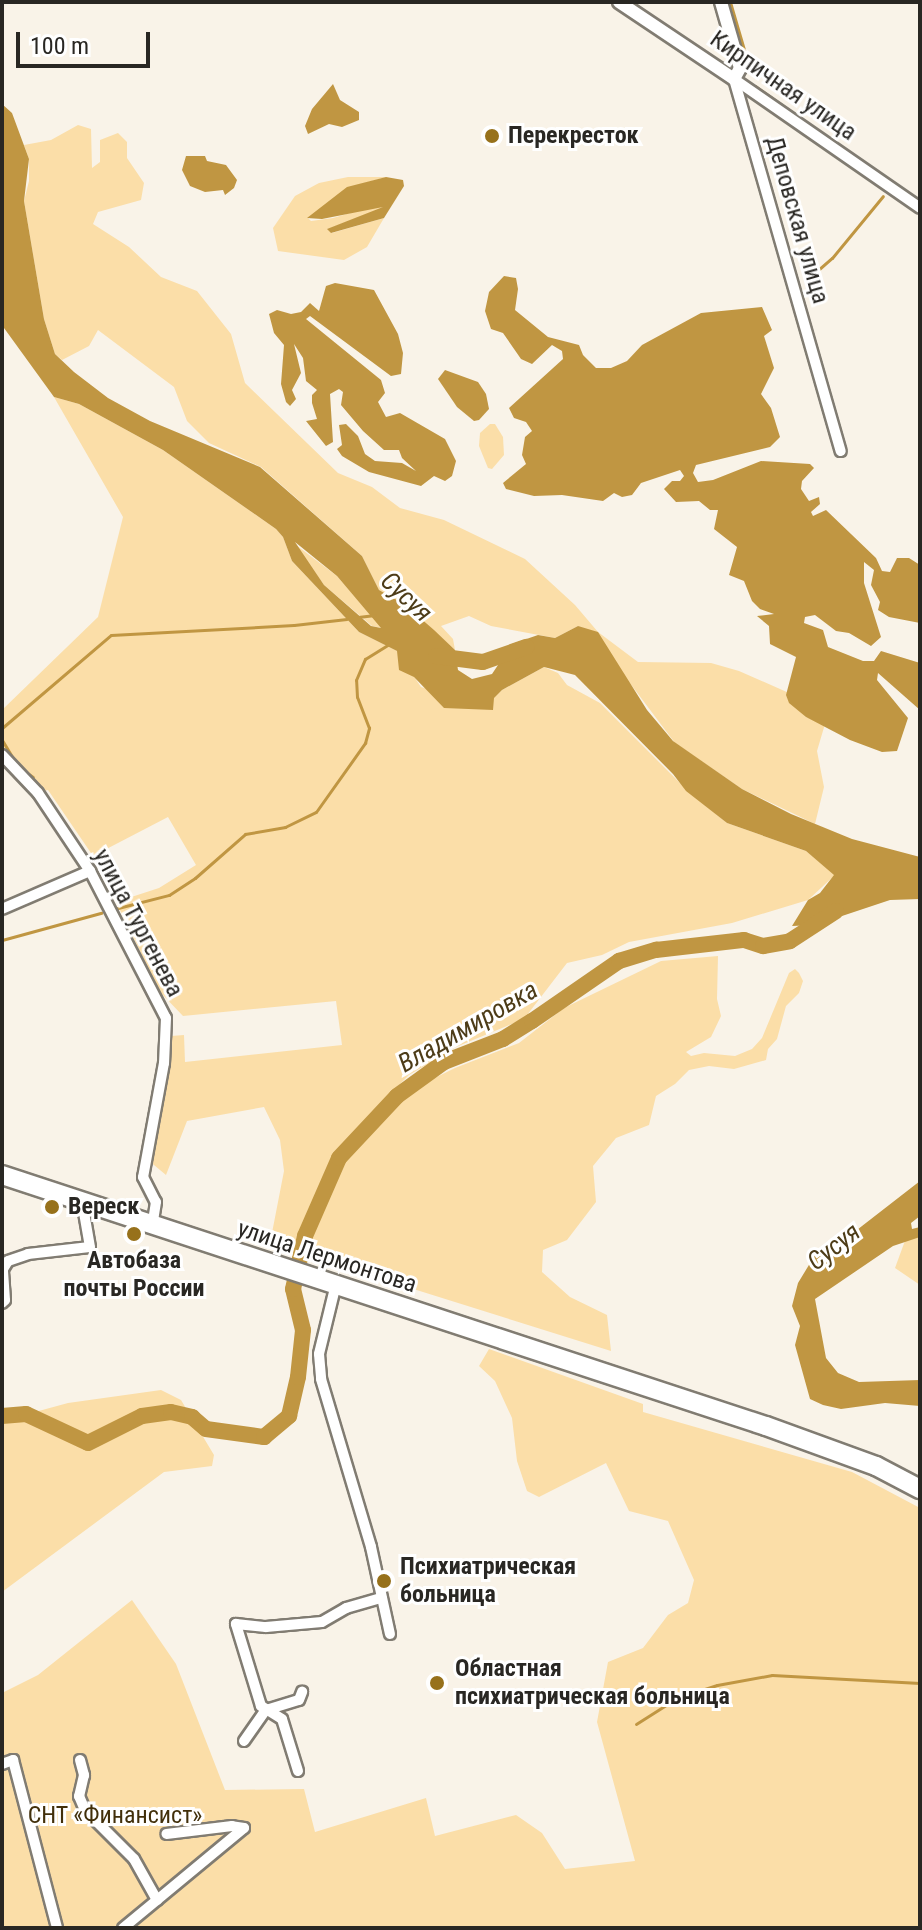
<!DOCTYPE html>
<html>
<head>
<meta charset="utf-8">
<style>
	body { margin:0 }
	#map { position:relative; width:922px; height:1930px; overflow:hidden; background:#f9f3e8; font-family:"Roboto Condensed",sans-serif }
	div>[style] { position:absolute }
	.green>* { inset:0; background:#fbdea8 }
	.water>* { inset:0; background:#c09642 }
	.stream>* { height:3px; margin:-1.5px; padding:0 1.5px; transform-origin:1.5px; border-radius:1.5px; background:#c09642 }
	.river>* { height:16px; margin:-8px; padding:0 8px; transform-origin:8px; border-radius:8px; background:#c09642 }
	.roads { filter:drop-shadow(2px 0 #817c72) drop-shadow(-2px 0 #817c72) drop-shadow(0 2px #817c72) drop-shadow(0 -2px #817c72) }
	.minor>* { height:10px; margin:-5px; padding:0 5px; transform-origin:5px; border-radius:5px; background:#fff }
	.tertiary>* { height:12px; margin:-6px; padding:0 6px; transform-origin:6px; border-radius:6px; background:#fff }
	.trunk>* { height:18px; margin:-9px; padding:0 9px; transform-origin:9px; border-radius:9px; background:#fff }
	.dots>* { width:22px; height:22px; translate:-50% -50%; box-sizing:border-box; border:4px solid #fff; border-radius:50% }
	span { translate:-50% -50%; white-space:nowrap; text-align:center; line-height:1.15; -webkit-text-stroke:6px #fff; paint-order:stroke }
	.street-label { font-size:24px; color:#292723 }
	.poi-label { font-size:24px; color:#292723; font-weight:700 }
	.left { translate:0 -50%; text-align:left }
	.park-label { font-size:24px; color:#412f0a }
	.water-label { font-size:26px; color:#4d3c18; font-style:italic }
	.frame { position:absolute; inset:0; border:4px solid #292723; pointer-events:none }
	.scale { position:absolute; left:16px; top:32px; width:134px; height:36px; box-sizing:border-box; border:4px solid #292723; border-top:0; padding-left:10px; font-size:24px; line-height:28px; white-space:nowrap; color:#292723; -webkit-text-stroke:6px #fff; paint-order:stroke }
</style>
</head>
<body>
<div id="map">
	<div class="green">
		<div style="clip-path:polygon(78px 125px,91px 129px,92px 168px,100px 162px,100px 140px,118px 133px,127px 142px,127px 158px,144px 183px,141px 200px,98px 212px,93px 224px,129px 247px,161px 277px,197px 291px,231px 334px,245px 383px,338px 473px,372px 487px,400px 508px,444px 520px,525px 559px,575px 605px,598px 632px,638px 662px,711px 663px,739px 671px,789px 693px,806px 717px,825px 724px,817px 751px,824px 787px,815px 824px,742px 789px,675px 743px,623px 674px,578px 626px,555px 638px,491px 626px,469px 616px,441px 626px,453px 639px,455px 650px,404px 604px,379px 590px,362px 556px,261px 467px,209px 443px,187px 421px,174px 387px,98px 330px,89px 346px,62px 360px,55px 354px,44px 319px,24px 201px,29px 181px,29px 159px,24px 145px,51px 140px)"></div>
		<div style="clip-path:polygon(348px 177px,386px 177px,347px 188px,308px 218px,311px 221px,333px 218px,381px 204px,383px 208px,328px 229px,332px 233px,384px 218px,367px 247px,344px 260px,278px 251px,273px 228px,295px 196px,319px 183px)"></div>
		<div style="clip-path:polygon(54px 397px,79px 404px,163px 450px,276px 529px,283px 537px,292px 561px,359px 632px,397px 651px,421px 687px,493px 710px,493px 698px,502px 690px,544px 667px,558px 673px,567px 685px,600px 703px,689px 792px,727px 823px,806px 851px,835px 875px,808px 900px,732px 923px,629px 942px,602px 955px,567px 963px,524px 1019px,456px 1047px,409px 1075px,378px 1106px,455px 1068px,519px 1043px,564px 1008px,661px 961px,718px 956px,717px 999px,721px 1016px,711px 1037px,686px 1052px,691px 1056px,704px 1053px,735px 1056px,752px 1049px,762px 1038px,789px 973px,795px 969px,799px 973px,803px 981px,799px 993px,786px 1006px,777px 1039px,768px 1049px,766px 1060px,734px 1069px,709px 1066px,689px 1070px,675px 1084px,656px 1096px,649px 1125px,616px 1138px,593px 1166px,596px 1202px,567px 1240px,543px 1250px,542px 1272px,570px 1297px,607px 1315px,611px 1351px,273px 1245px,271px 1238px,284px 1171px,280px 1140px,264px 1107px,187px 1121px,166px 1175px,142px 1155px,160px 1046px,158px 1037px,184px 1035px,185px 1062px,342px 1045px,336px 1001px,183px 1016px,160px 992px,116px 902px,159px 888px,196px 865px,168px 817px,93px 856px,48px 790px,38px 793px,2px 755px,2px 710px,98px 617px,123px 517px)"></div>
		<div style="clip-path:polygon(490px 424px,495px 424px,503px 437px,504px 455px,492px 469px,488px 468px,479px 446px,480px 433px)"></div>
		<div style="clip-path:polygon(296px 545px,337px 576px,382px 628px,372px 626px,324px 585px)"></div>
		<div style="clip-path:polygon(920px 1229px,920px 1285px,895px 1268px,906px 1238px)"></div>
		<div style="clip-path:polygon(489px 1349px,643px 1404px,643px 1412px,852px 1472px,920px 1508px,920px 1928px,2px 1928px,2px 1693px,38px 1675px,132px 1600px,176px 1664px,225px 1790px,304px 1789px,315px 1832px,426px 1798px,435px 1836px,516px 1815px,542px 1833px,565px 1869px,635px 1861px,597px 1722px,608px 1662px,643px 1648px,668px 1615px,688px 1603px,694px 1580px,668px 1521px,629px 1511px,606px 1463px,539px 1497px,527px 1491px,517px 1461px,512px 1418px,495px 1381px,479px 1366px)"></div>
		<div style="clip-path:polygon(161px 1390px,181px 1400px,214px 1455px,212px 1466px,164px 1472px,2px 1592px,2px 1421px,68px 1403px)"></div>
	</div>
	<div class="water">
		<div style="clip-path:polygon(333px 84px,340px 100px,359px 112px,359px 120px,342px 127px,329px 124px,308px 134px,305px 126px,312px 109px)"></div>
		<div style="clip-path:polygon(evenodd,2px 104px,12px 113px,29px 159px,24px 201px,44px 319px,55px 354px,74px 372px,108px 398px,150px 421px,260px 467px,362px 556px,379px 590px,404px 604px,434px 630px,455px 650px,458px 670px,472px 679px,492px 674px,512px 644px,538px 635px,555px 638px,578px 626px,598px 632px,647px 710px,673px 741px,742px 789px,791px 814px,852px 839px,920px 857px,920px 899px,890px 900px,815px 925px,792px 926px,808px 900px,820px 893px,834px 875px,806px 851px,727px 823px,686px 791px,673px 774px,575px 675px,544px 667px,502px 690px,494px 698px,493px 710px,444px 708px,414px 677px,399px 670px,397px 651px,359px 632px,292px 561px,283px 537px,276px 529px,163px 450px,79px 404px,54px 397px,4px 328px,2px 104px,295px 542px,337px 576px,381px 628px,371px 626px,324px 585px,295px 542px)"></div>
		<div style="clip-path:polygon(186px 156px,205px 156px,207px 161px,226px 165px,237px 180px,234px 188px,225px 195px,223px 190px,205px 192px,190px 186px,182px 170px)"></div>
		<div style="clip-path:polygon(386px 177px,403px 180px,404px 186px,384px 218px,331px 233px,327px 229px,383px 207px,322px 219px,307px 218px,347px 187px)"></div>
		<div style="clip-path:polygon(504px 276px,516px 278px,518px 289px,515px 310px,548px 337px,579px 345px,583px 355px,596px 368px,611px 368px,627px 361px,642px 345px,701px 313px,762px 307px,772px 330px,764px 336px,774px 368px,761px 394px,771px 408px,780px 437px,770px 447px,696px 465px,693px 473px,698px 482px,713px 480px,761px 461px,810px 464px,814px 468px,802px 481px,801px 489px,809px 501px,819px 497px,820px 504px,811px 512px,813px 516px,826px 510px,876px 558px,882px 571px,890px 572px,897px 558px,909px 558px,920px 565px,920px 623px,889px 617px,878px 610px,880px 602px,871px 585px,874px 570px,864px 562px,864px 583px,881px 637px,871px 646px,849px 633px,836px 631px,815px 615px,805px 617px,804px 623px,823px 630px,828px 647px,863px 661px,874px 661px,881px 651px,920px 663px,920px 710px,878px 673px,877px 680px,908px 718px,897px 751px,882px 752px,850px 740px,806px 717px,789px 703px,786px 695px,796px 657px,770px 644px,769px 626px,757px 616px,774px 614px,760px 609px,752px 601px,744px 581px,729px 575px,737px 547px,714px 529px,718px 510px,710px 510px,699px 501px,676px 502px,664px 489px,672px 481px,680px 481px,684px 476px,680px 470px,641px 483px,632px 495px,622px 497px,614px 493px,603px 501px,562px 495px,534px 496px,506px 489px,503px 483px,526px 464px,522px 455px,525px 437px,532px 431px,526px 422px,514px 418px,509px 408px,563px 359px,562px 351px,552px 345px,532px 364px,521px 359px,503px 333px,491px 329px,485px 311px,489px 292px)"></div>
		<div style="clip-path:polygon(335px 283px,374px 290px,398px 334px,403px 353px,401px 374px,391px 376px,310px 316px,306px 319px,381px 380px,385px 393px,378px 402px,386px 417px,400px 413px,445px 439px,456px 461px,452px 476px,445px 481px,434px 476px,421px 486px,369px 472px,342px 456px,337px 449px,342px 445px,339px 425px,346px 424px,358px 436px,365px 454px,375px 461px,402px 463px,416px 471px,402px 458px,399px 450px,384px 450px,363px 431px,341px 405px,343px 392px,339px 389px,330px 394px,333px 442px,326px 446px,306px 421px,317px 419px,312px 403px,312px 395px,317px 390px,306px 381px,303px 358px,294px 344px,301px 373px,292px 390px,296px 399px,290px 406px,286px 402px,281px 384px,284px 345px,274px 333px,269px 314px,277px 310px,291px 314px,301px 312px,310px 303px,319px 311px,326px 286px)"></div>
		<div style="clip-path:polygon(445px 370px,478px 382px,486px 394px,489px 409px,479px 420px,474px 421px,457px 407px,438px 379px)"></div>
		<div style="clip-path:polygon(920px 1181px,920px 1216px,911px 1223px,912px 1229px,920px 1227px,920px 1237px,893px 1246px,815px 1299px,826px 1358px,838px 1373px,859px 1382px,920px 1380px,920px 1406px,885px 1403px,841px 1409px,823px 1405px,810px 1399px,795px 1345px,800px 1326px,792px 1306px,798px 1283px,815px 1255px,853px 1233px)"></div>
	</div>
	<div class="stream">
		<div style="left:730px;top:2px;width:64px;rotate:73.6deg"></div>
		<div style="left:755px;top:86px;width:171px;rotate:35.3deg"></div>
		<div style="left:900px;top:188px;width:24px;rotate:35deg"></div>
		<div style="left:810px;top:277px;width:29px;rotate:-41deg"></div>
		<div style="left:832px;top:258px;width:80px;rotate:-50.6deg"></div>
		<div style="left:358px;top:617px;width:17px;rotate:-7deg"></div>
		<div style="left:2px;top:728px;width:143px;rotate:-40.5deg"></div>
		<div style="left:111px;top:635px;width:183px;rotate:-3.1deg"></div>
		<div style="left:294px;top:625px;width:53px;rotate:-6.5deg"></div>
		<div style="left:2px;top:740px;width:26px;rotate:59deg"></div>
		<div style="left:23px;top:770px;width:12px;rotate:35deg"></div>
		<div style="left:114px;top:909px;width:57px;rotate:-14.3deg"></div>
		<div style="left:169px;top:895px;width:31px;rotate:-33deg"></div>
		<div style="left:195px;top:878px;width:67px;rotate:-41.3deg"></div>
		<div style="left:245px;top:834px;width:41px;rotate:-9.9deg"></div>
		<div style="left:285px;top:827px;width:34px;rotate:-26deg"></div>
		<div style="left:316px;top:812px;width:85px;rotate:-54.6deg"></div>
		<div style="left:365px;top:743px;width:16px;rotate:-75deg"></div>
		<div style="left:369px;top:728px;width:33px;rotate:-111deg"></div>
		<div style="left:357px;top:697px;width:17px;rotate:-93deg"></div>
		<div style="left:356px;top:680px;width:23px;rotate:-67deg"></div>
		<div style="left:365px;top:659px;width:28px;rotate:-32deg"></div>
		<div style="left:2px;top:940px;width:103px;rotate:-15.3deg"></div>
		<div style="left:636px;top:1724px;width:49px;rotate:-32.4deg"></div>
		<div style="left:677px;top:1698px;width:42px;rotate:-18deg"></div>
		<div style="left:717px;top:1685px;width:56px;rotate:-10.3deg"></div>
		<div style="left:772px;top:1675px;width:148px;rotate:3.1deg"></div>
	</div>
	<div class="river">
		<div style="left:436px;top:656px;width:47px;rotate:7.3deg"></div>
		<div style="left:483px;top:662px;width:46px;rotate:-19.2deg"></div>
		<div style="left:2px;top:1416px;width:24px;rotate:-5deg"></div>
		<div style="left:26px;top:1414px;width:68px;rotate:25.1deg"></div>
		<div style="left:88px;top:1443px;width:60px;rotate:-26.6deg"></div>
		<div style="left:142px;top:1416px;width:29px;rotate:-8deg"></div>
		<div style="left:171px;top:1412px;width:22px;rotate:13deg"></div>
		<div style="left:192px;top:1417px;width:18px;rotate:41deg"></div>
		<div style="left:206px;top:1429px;width:59px;rotate:7.9deg"></div>
		<div style="left:264px;top:1437px;width:33px;rotate:-40deg"></div>
		<div style="left:289px;top:1416px;width:40px;rotate:-77deg"></div>
		<div style="left:298px;top:1377px;width:47px;rotate:-83.9deg"></div>
		<div style="left:303px;top:1330px;width:42px;rotate:-103.7deg"></div>
		<div style="left:293px;top:1289px;width:54px;rotate:-77.2deg"></div>
		<div style="left:305px;top:1236px;width:85px;rotate:-66.4deg"></div>
		<div style="left:339px;top:1158px;width:85px;rotate:-46.9deg"></div>
		<div style="left:397px;top:1096px;width:58px;rotate:-35.9deg"></div>
		<div style="left:444px;top:1062px;width:63px;rotate:-21.3deg"></div>
		<div style="left:503px;top:1039px;width:34px;rotate:-32deg"></div>
		<div style="left:532px;top:1021px;width:106px;rotate:-34.6deg"></div>
		<div style="left:619px;top:961px;width:39px;rotate:-17deg"></div>
		<div style="left:656px;top:950px;width:89px;rotate:-6.5deg"></div>
		<div style="left:744px;top:940px;width:20px;rotate:18deg"></div>
		<div style="left:763px;top:946px;width:27px;rotate:-10deg"></div>
		<div style="left:790px;top:941px;width:55px;rotate:-33.1deg"></div>
	</div>
	<div class="roads">
		<div class="minor">
			<div style="left:734px;top:79px;width:387px;rotate:74deg"></div>
			<div style="left:734px;top:79px;width:226px;rotate:34.7deg"></div>
			<div style="left:2px;top:755px;width:52px;rotate:46.5deg"></div>
			<div style="left:38px;top:793px;width:94px;rotate:56.3deg"></div>
			<div style="left:90px;top:871px;width:165px;rotate:62.7deg"></div>
			<div style="left:166px;top:1018px;width:45px;rotate:92.5deg"></div>
			<div style="left:164px;top:1063px;width:116px;rotate:100.4deg"></div>
			<div style="left:143px;top:1177px;width:28px;rotate:63deg"></div>
			<div style="left:156px;top:1202px;width:24px;rotate:99deg"></div>
			<div style="left:2px;top:909px;width:96px;rotate:-23.4deg"></div>
			<div style="left:336px;top:1284px;width:72px;rotate:103.7deg"></div>
			<div style="left:319px;top:1354px;width:25px;rotate:85deg"></div>
			<div style="left:321px;top:1379px;width:175px;rotate:73.4deg"></div>
			<div style="left:371px;top:1547px;width:89px;rotate:77.7deg"></div>
			<div style="left:2px;top:1303px;width:4px;rotate:-45deg"></div>
			<div style="left:5px;top:1300px;width:31px;rotate:-94deg"></div>
			<div style="left:3px;top:1269px;width:9px;rotate:-58deg"></div>
			<div style="left:8px;top:1261px;width:21px;rotate:-19deg"></div>
			<div style="left:28px;top:1254px;width:62px;rotate:-6.4deg"></div>
			<div style="left:90px;top:1247px;width:47px;rotate:-99.9deg"></div>
			<div style="left:244px;top:1741px;width:38px;rotate:-55deg"></div>
			<div style="left:266px;top:1710px;width:34px;rotate:-17deg"></div>
			<div style="left:299px;top:1700px;width:9px;rotate:-69deg"></div>
			<div style="left:80px;top:1760px;width:16px;rotate:75deg"></div>
			<div style="left:84px;top:1775px;width:22px;rotate:103deg"></div>
			<div style="left:79px;top:1796px;width:15px;rotate:67deg"></div>
			<div style="left:85px;top:1810px;width:69px;rotate:45deg"></div>
			<div style="left:134px;top:1859px;width:47px;rotate:60.7deg"></div>
			<div style="left:157px;top:1900px;width:44px;rotate:140.5deg"></div>
			<div style="left:2px;top:1764px;width:12px;rotate:-20deg"></div>
			<div style="left:13px;top:1760px;width:174px;rotate:75.3deg"></div>
			<div style="left:298px;top:1771px;width:54px;rotate:-107.1deg"></div>
			<div style="left:282px;top:1719px;width:25px;rotate:-148deg"></div>
			<div style="left:261px;top:1706px;width:86px;rotate:-107deg"></div>
			<div style="left:236px;top:1624px;width:30px;rotate:6deg"></div>
			<div style="left:266px;top:1627px;width:56px;rotate:-5.1deg"></div>
			<div style="left:322px;top:1622px;width:28px;rotate:-30deg"></div>
			<div style="left:346px;top:1608px;width:37px;rotate:-16deg"></div>
			<div style="left:157px;top:1900px;width:113px;rotate:-39.6deg"></div>
			<div style="left:244px;top:1828px;width:12px;rotate:-171deg"></div>
			<div style="left:232px;top:1826px;width:66px;rotate:173.1deg"></div>
		</div>
		<div class="tertiary">
			<div style="left:619px;top:2px;width:138px;rotate:33.8deg"></div>
			<div style="left:734px;top:79px;width:13px;rotate:-61deg"></div>
			<div style="left:740px;top:68px;width:69px;rotate:-106.1deg"></div>
		</div>
		<div class="trunk">
			<div style="left:2px;top:1175px;width:804px;rotate:18.19deg"></div>
			<div style="left:766px;top:1426px;width:117px;rotate:20deg"></div>
			<div style="left:876px;top:1466px;width:50px;rotate:27.6deg"></div>
		</div>
	</div>
	<div class="dots">
		<div style="left:492px;top:136px;background:#97711b"></div>
		<div style="left:52px;top:1207px;background:#97711b"></div>
		<div style="left:134px;top:1234px;background:#97711b"></div>
		<div style="left:384px;top:1581px;background:#97711b"></div>
		<div style="left:437px;top:1683px;background:#97711b"></div>
	</div>
	<div class="street-label">
		<span style="left:783px;top:86px;rotate:35deg">Кирпичная улица</span>
		<span style="left:797px;top:220px;rotate:74deg">Деповская улица</span>
		<span style="left:138px;top:923px;rotate:62deg">улица Тургенева</span>
		<span style="left:327px;top:1257px;rotate:18deg">улица Лермонтова</span>
	</div>
	<div class="poi-label">
		<span class="left" style="left:508px;top:136px">Перекресток</span>
		<span class="left" style="left:68px;top:1207px">Вереск</span>
		<span style="left:134px;top:1275px">Автобаза<br>почты России</span>
		<span class="left" style="left:400px;top:1581px">Психиатрическая<br>больница</span>
		<span class="left" style="left:455px;top:1683px">Областная<br>психиатрическая больница</span>
	</div>
	<div class="park-label">
		<span style="left:115px;top:1816px">СНТ «Финансист»</span>
	</div>
	<div class="water-label">
		<span style="left:406px;top:597px;rotate:43deg">Сусуя</span>
		<span style="left:468px;top:1027px;rotate:-30deg">Владимировка</span>
		<span style="left:834px;top:1247px;rotate:-38deg">Сусуя</span>
	</div>
	<div class="frame"></div>
	<div class="scale">100 m</div>
</div>
</body>
</html>
